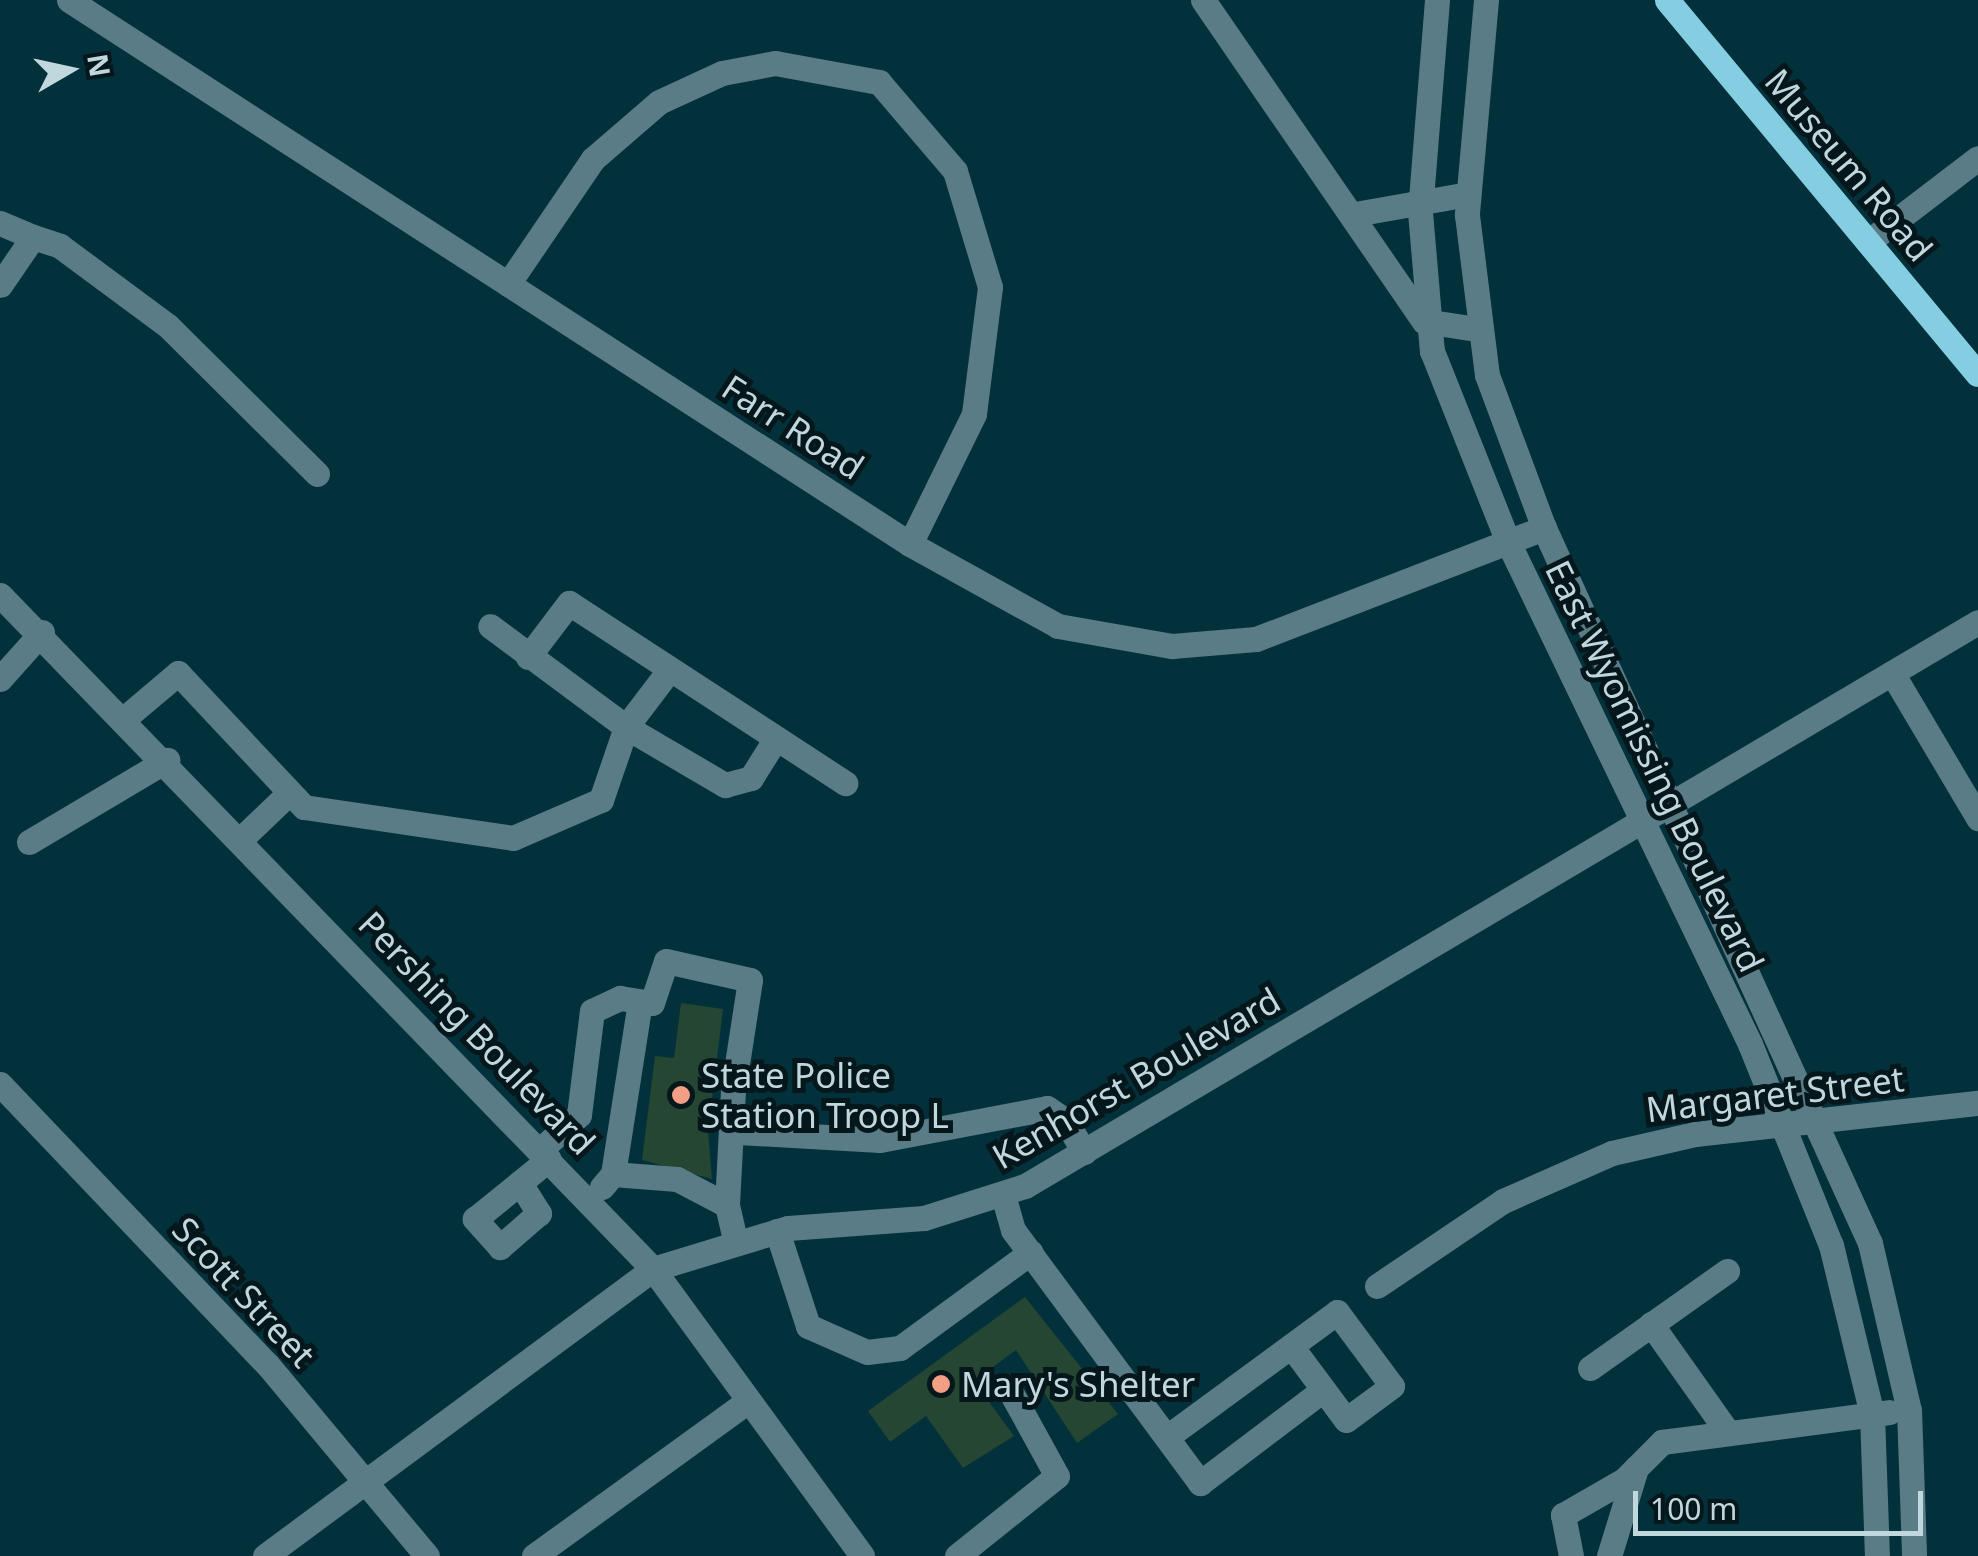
<!DOCTYPE html>
<html>
<head>
<meta charset="utf-8">
<style>
	body { margin:0 }
	#map { position:relative; width:1978px; height:1556px; overflow:hidden; background:#02313c; font-family:"Noto Sans",sans-serif }
	div>[style] { position:absolute }
	.building>* { inset:0; background:#254633 }
	.minor>* { height:25px; margin:-12.5px; padding:0 12.5px; transform-origin:12.5px; border-radius:12.5px; background:#5a7c86 }
	.major>* { height:25px; margin:-12.5px; padding:0 12.5px; transform-origin:12.5px; border-radius:12.5px; background:#85cee2 }
	.dots>* { width:28px; height:28px; translate:-50% -50%; box-sizing:border-box; border:5px solid #05171b; border-radius:50% }
	span { translate:-50% -50%; white-space:nowrap; text-align:center; line-height:1.15; -webkit-text-stroke:10px #05171b; paint-order:stroke }
	.street-label { font-size:35px; color:#c1d7de }
	.poi-label { font-size:35px; color:#c1d7de }
	.left { translate:0 -50%; text-align:left }
	.north { position:absolute; left:20px; top:20px; width:100px; height:100px; -webkit-text-stroke:8px #05171b; paint-order:stroke; rotate:81deg; font-size:28px; font-weight:700; line-height:40px; text-align:center; color:#c1d7de }
	.north::after { content:''; display:block; margin:auto; width:35px; height:45px; background:#c1d7de; clip-path:polygon(50% 0,100% 100%,50% 72%,0 100%) }
	.scale { position:absolute; left:1633px; top:1491px; width:290px; height:45px; box-sizing:border-box; border:5px solid #c1d7de; border-top:0; padding-left:12px; font-size:30px; line-height:35px; white-space:nowrap; color:#c1d7de; -webkit-text-stroke:8px #05171b; paint-order:stroke }
</style>
</head>
<body>
<div id="map">
	<div class="building">
		<div style="clip-path:polygon(681px 1003px,723px 1009px,708px 1132px,712px 1179px,642px 1160px,655px 1056px,674px 1058px)"></div>
		<div style="clip-path:polygon(1025px 1297px,1118px 1414px,1077px 1443px,1016px 1350px,974px 1381px,1014px 1436px,963px 1468px,926px 1416px,890px 1442px,868px 1411px)"></div>
	</div>
	<div class="minor">
		<div style="left:69px;top:0;width:1002px;rotate:32.9deg"></div>
		<div style="left:910px;top:544px;width:169px;rotate:29deg"></div>
		<div style="left:1058px;top:626px;width:116px;rotate:10deg"></div>
		<div style="left:1172px;top:646px;width:84px;rotate:-4.8deg"></div>
		<div style="left:1256px;top:639px;width:309px;rotate:-21.1deg"></div>
		<div style="left:1203px;top:0;width:390px;rotate:55.5deg"></div>
		<div style="left:1424px;top:321px;width:54px;rotate:8.6deg"></div>
		<div style="left:1437px;top:0;width:213px;rotate:94.6deg"></div>
		<div style="left:1420px;top:212px;width:140px;rotate:85.1deg"></div>
		<div style="left:1432px;top:351px;width:206px;rotate:68.3deg"></div>
		<div style="left:1508px;top:542px;width:557px;rotate:64.26deg"></div>
		<div style="left:1750px;top:1044px;width:217px;rotate:68.1deg"></div>
		<div style="left:1831px;top:1245px;width:174px;rotate:76.4deg"></div>
		<div style="left:1872px;top:1414px;width:142px;rotate:88deg"></div>
		<div style="left:1486px;top:0;width:216px;rotate:95.1deg"></div>
		<div style="left:1467px;top:215px;width:161px;rotate:82.9deg"></div>
		<div style="left:1487px;top:375px;width:163px;rotate:69.6deg"></div>
		<div style="left:1544px;top:528px;width:786px;rotate:65.49deg"></div>
		<div style="left:1870px;top:1243px;width:171px;rotate:76.9deg"></div>
		<div style="left:1909px;top:1410px;width:146px;rotate:88deg"></div>
		<div style="left:1355px;top:214px;width:115px;rotate:-10deg"></div>
		<div style="left:0;top:223px;width:36px;rotate:23deg"></div>
		<div style="left:33px;top:237px;width:58px;rotate:124.5deg"></div>
		<div style="left:33px;top:237px;width:28px;rotate:18deg"></div>
		<div style="left:60px;top:246px;width:134px;rotate:36.5deg"></div>
		<div style="left:168px;top:326px;width:210px;rotate:44.8deg"></div>
		<div style="left:1868px;top:242px;width:138px;rotate:-37.4deg"></div>
		<div style="left:508px;top:284px;width:151px;rotate:-55.8deg"></div>
		<div style="left:593px;top:159px;width:87px;rotate:-40.8deg"></div>
		<div style="left:659px;top:102px;width:69px;rotate:-24.7deg"></div>
		<div style="left:722px;top:73px;width:54px;rotate:-10.7deg"></div>
		<div style="left:775px;top:63px;width:106px;rotate:10.4deg"></div>
		<div style="left:879px;top:82px;width:117px;rotate:49.5deg"></div>
		<div style="left:955px;top:171px;width:121px;rotate:73.2deg"></div>
		<div style="left:990px;top:287px;width:128px;rotate:97.2deg"></div>
		<div style="left:974px;top:414px;width:145px;rotate:116.2deg"></div>
		<div style="left:0;top:595px;width:938px;rotate:45.91deg"></div>
		<div style="left:653px;top:1269px;width:355px;rotate:53.9deg"></div>
		<div style="left:528px;top:657px;width:68px;rotate:-52.8deg"></div>
		<div style="left:569px;top:603px;width:330px;rotate:33.1deg"></div>
		<div style="left:670px;top:669px;width:73px;rotate:127.2deg"></div>
		<div style="left:626px;top:727px;width:115px;rotate:30.4deg"></div>
		<div style="left:725px;top:785px;width:27px;rotate:-15deg"></div>
		<div style="left:751px;top:778px;width:47px;rotate:-58deg"></div>
		<div style="left:1892px;top:673px;width:169px;rotate:59.3deg"></div>
		<div style="left:0;top:679px;width:63px;rotate:-48.2deg"></div>
		<div style="left:126px;top:717px;width:68px;rotate:-40.2deg"></div>
		<div style="left:178px;top:673px;width:184px;rotate:46.8deg"></div>
		<div style="left:304px;top:807px;width:211px;rotate:8.4deg"></div>
		<div style="left:513px;top:838px;width:96px;rotate:-23.4deg"></div>
		<div style="left:601px;top:800px;width:77px;rotate:-71.1deg"></div>
		<div style="left:626px;top:727px;width:169px;rotate:-143.4deg"></div>
		<div style="left:242px;top:838px;width:64px;rotate:-43.7deg"></div>
		<div style="left:29px;top:842px;width:161px;rotate:-30.7deg"></div>
		<div style="left:0;top:1084px;width:387px;rotate:46.4deg"></div>
		<div style="left:267px;top:1364px;width:250px;rotate:50.2deg"></div>
		<div style="left:738px;top:1132px;width:142px;rotate:3.2deg"></div>
		<div style="left:880px;top:1140px;width:170px;rotate:-10.8deg"></div>
		<div style="left:1047px;top:1108px;width:23px;rotate:34deg"></div>
		<div style="left:1066px;top:1121px;width:36px;rotate:60deg"></div>
		<div style="left:540px;top:1150px;width:52px;rotate:-41.9deg"></div>
		<div style="left:579px;top:1115px;width:105px;rotate:-82.9deg"></div>
		<div style="left:592px;top:1011px;width:31px;rotate:-25deg"></div>
		<div style="left:620px;top:998px;width:32px;rotate:9deg"></div>
		<div style="left:652px;top:1003px;width:44px;rotate:-71.6deg"></div>
		<div style="left:666px;top:961px;width:86px;rotate:12.7deg"></div>
		<div style="left:750px;top:980px;width:111px;rotate:98.8deg"></div>
		<div style="left:733px;top:1090px;width:115px;rotate:93deg"></div>
		<div style="left:727px;top:1205px;width:37px;rotate:77deg"></div>
		<div style="left:613px;top:1174px;width:174px;rotate:-81.1deg"></div>
		<div style="left:520px;top:1183px;width:36px;rotate:58deg"></div>
		<div style="left:539px;top:1213px;width:52px;rotate:138.9deg"></div>
		<div style="left:500px;top:1247px;width:38px;rotate:-132deg"></div>
		<div style="left:475px;top:1219px;width:95px;rotate:-39deg"></div>
		<div style="left:602px;top:1187px;width:17px;rotate:-50deg"></div>
		<div style="left:613px;top:1174px;width:64px;rotate:4.5deg"></div>
		<div style="left:677px;top:1179px;width:56px;rotate:27.5deg"></div>
		<div style="left:1003px;top:1195px;width:36px;rotate:74deg"></div>
		<div style="left:1013px;top:1230px;width:315px;rotate:53.5deg"></div>
		<div style="left:1200px;top:1483px;width:154px;rotate:-37.1deg"></div>
		<div style="left:777px;top:1231px;width:100px;rotate:71.9deg"></div>
		<div style="left:808px;top:1326px;width:64px;rotate:23.8deg"></div>
		<div style="left:867px;top:1352px;width:33px;rotate:-7deg"></div>
		<div style="left:900px;top:1348px;width:162px;rotate:-36.2deg"></div>
		<div style="left:1377px;top:1286px;width:152px;rotate:-34deg"></div>
		<div style="left:1503px;top:1201px;width:119px;rotate:-23.8deg"></div>
		<div style="left:1612px;top:1153px;width:85px;rotate:-12.9deg"></div>
		<div style="left:1695px;top:1134px;width:285px;rotate:-6.3deg"></div>
		<div style="left:1651px;top:1324px;width:126px;rotate:54.7deg"></div>
		<div style="left:1590px;top:1368px;width:168px;rotate:-35.3deg"></div>
		<div style="left:1167px;top:1437px;width:211px;rotate:-36.3deg"></div>
		<div style="left:1337px;top:1312px;width:92px;rotate:53.4deg"></div>
		<div style="left:1392px;top:1386px;width:57px;rotate:143.5deg"></div>
		<div style="left:1346px;top:1420px;width:92px;rotate:-126.6deg"></div>
		<div style="left:265px;top:1556px;width:483px;rotate:-36.5deg"></div>
		<div style="left:653px;top:1269px;width:141px;rotate:-16.9deg"></div>
		<div style="left:788px;top:1228px;width:136px;rotate:-4.2deg"></div>
		<div style="left:924px;top:1218px;width:106px;rotate:-17.6deg"></div>
		<div style="left:1025px;top:1186px;width:1107px;rotate:-30.62deg"></div>
		<div style="left:534px;top:1556px;width:264px;rotate:-35.9deg"></div>
		<div style="left:957px;top:1556px;width:128px;rotate:-38.7deg"></div>
		<div style="left:1057px;top:1476px;width:102px;rotate:-118.8deg"></div>
		<div style="left:1571px;top:1556px;width:42px;rotate:-101deg"></div>
		<div style="left:1563px;top:1515px;width:70px;rotate:-29.8deg"></div>
		<div style="left:1624px;top:1480px;width:54px;rotate:-45deg"></div>
		<div style="left:1662px;top:1442px;width:229px;rotate:-7.5deg"></div>
		<div style="left:1609px;top:1556px;width:92px;rotate:-72.9deg"></div>
	</div>
	<div class="major">
		<div style="left:1667px;top:0;width:486px;rotate:50.3deg"></div>
	</div>
	<div class="dots">
		<div style="left:681px;top:1095px;background:#f39f85"></div>
		<div style="left:941px;top:1384px;background:#f39f85"></div>
	</div>
	<div class="street-label">
		<span style="left:1849px;top:165px;rotate:50deg">Museum Road</span>
		<span style="left:793px;top:427px;rotate:33deg">Farr Road</span>
		<span style="left:1655px;top:766px;rotate:64deg">East Wyomissing Boulevard</span>
		<span style="left:477px;top:1033px;rotate:46deg">Pershing Boulevard</span>
		<span style="left:1136px;top:1078px;rotate:-30deg">Kenhorst Boulevard</span>
		<span style="left:1775px;top:1094px;rotate:-7deg">Margaret Street</span>
		<span style="left:244px;top:1292px;rotate:47deg">Scott Street</span>
	</div>
	<div class="poi-label">
		<span class="left" style="left:701px;top:1095px">State Police<br>Station Troop L</span>
		<span class="left" style="left:961px;top:1384px">Mary's Shelter</span>
	</div>
	<div class="north">N</div>
	<div class="scale">100 m</div>
</div>
</body>
</html>
